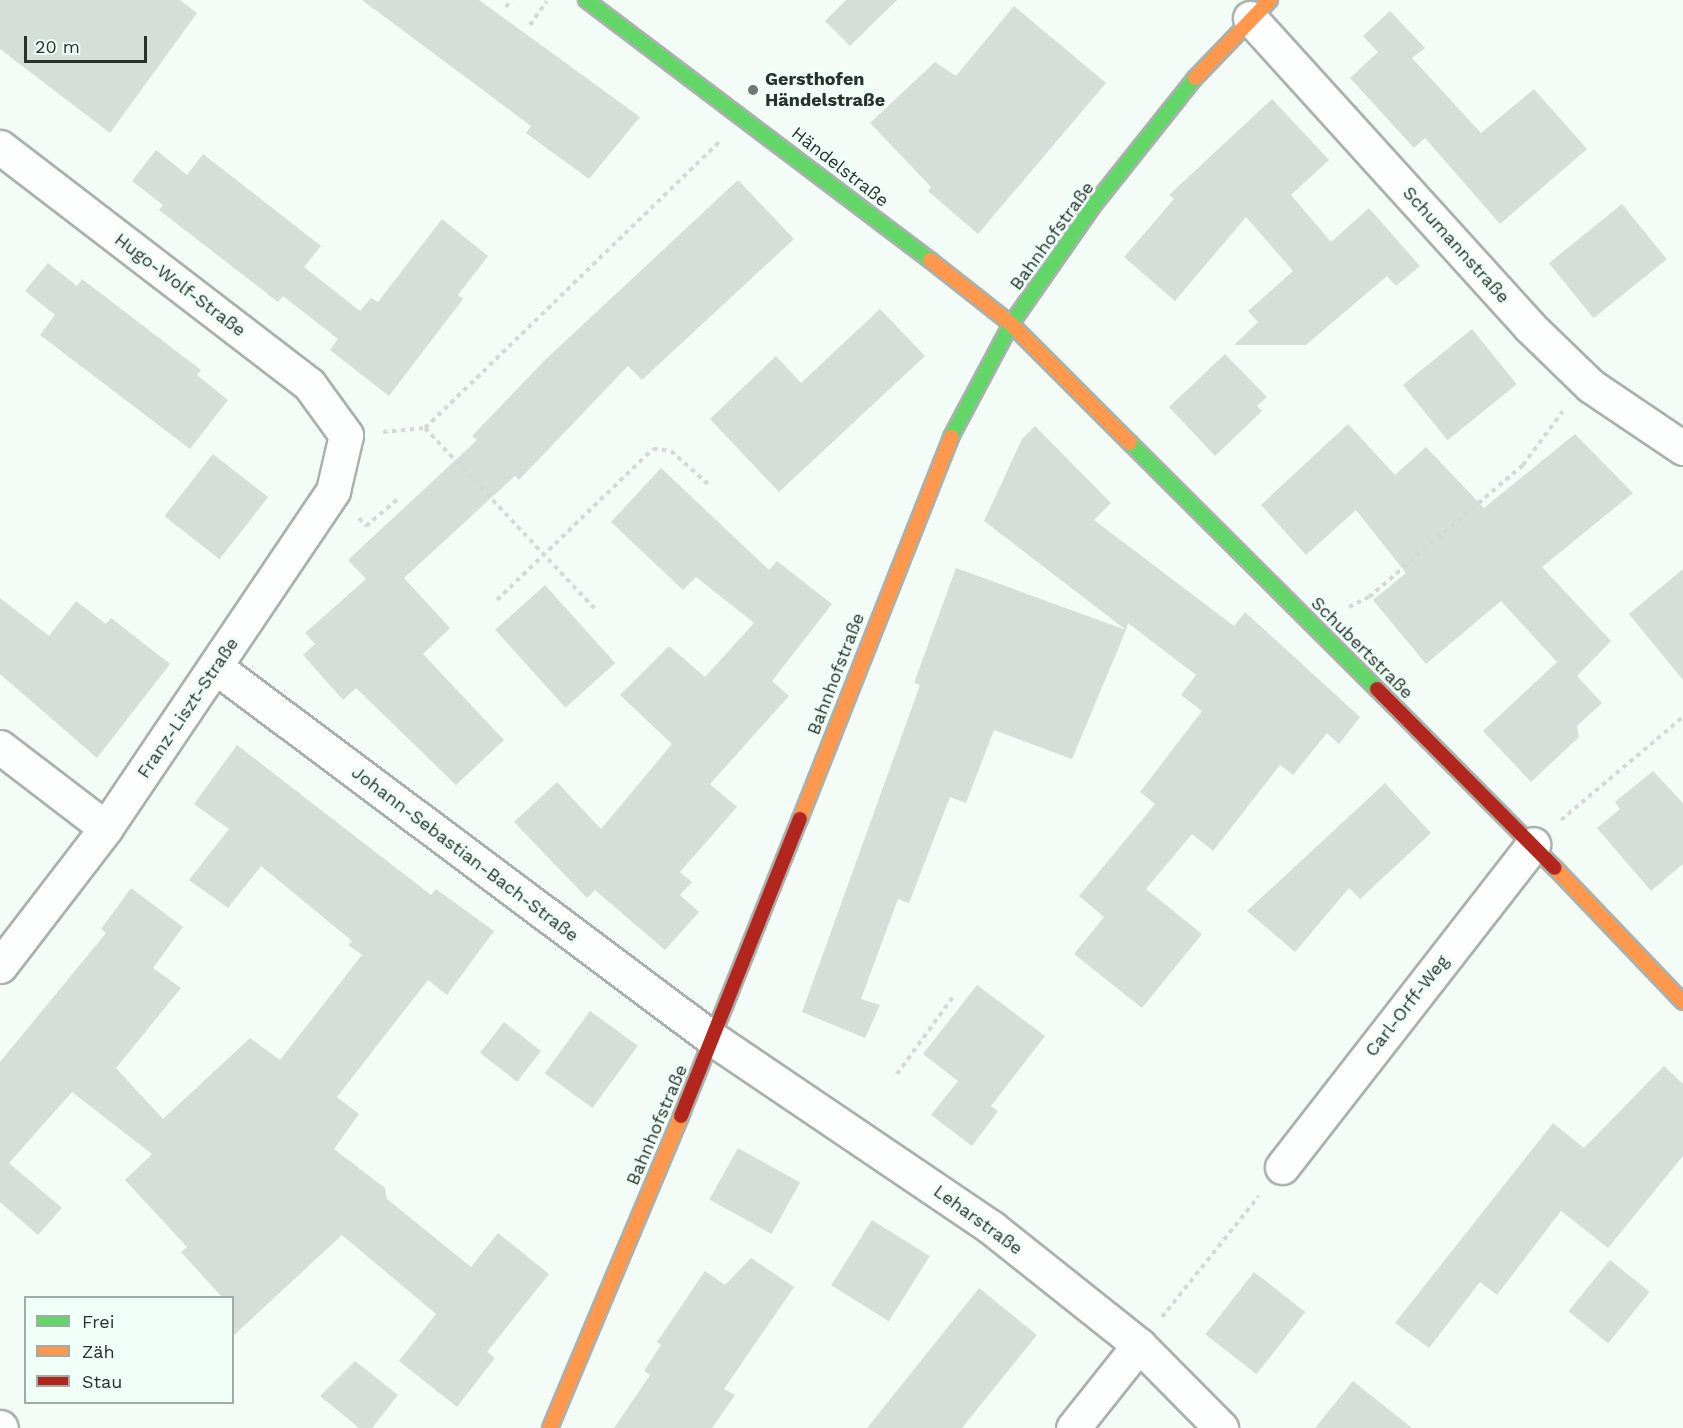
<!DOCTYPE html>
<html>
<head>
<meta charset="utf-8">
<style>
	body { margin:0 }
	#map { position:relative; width:1683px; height:1428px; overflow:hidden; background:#f4fcf7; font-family:"Work Sans",sans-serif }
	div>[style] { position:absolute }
	.building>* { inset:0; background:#d6deda; transform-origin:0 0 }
	.path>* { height:4px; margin-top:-2px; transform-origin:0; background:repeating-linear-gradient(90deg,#d6d8d8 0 4.5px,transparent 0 9px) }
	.roads { filter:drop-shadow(2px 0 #a9b1ac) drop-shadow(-2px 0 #a9b1ac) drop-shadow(0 2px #a9b1ac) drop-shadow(0 -2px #a9b1ac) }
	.street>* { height:33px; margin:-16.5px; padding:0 16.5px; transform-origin:16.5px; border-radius:16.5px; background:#fdfffe }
	.fast>* { height:14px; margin:-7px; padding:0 7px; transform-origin:7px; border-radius:7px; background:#63d668 }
	.slow>* { height:14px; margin:-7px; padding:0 7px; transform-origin:7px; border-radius:7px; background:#ff974d }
	.jam>* { height:14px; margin:-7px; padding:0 7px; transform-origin:7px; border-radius:7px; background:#b3261e }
	.dots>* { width:16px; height:16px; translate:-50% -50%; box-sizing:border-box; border:3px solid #f0fff7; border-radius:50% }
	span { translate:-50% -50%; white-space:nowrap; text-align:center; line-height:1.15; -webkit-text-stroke:6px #f0fff7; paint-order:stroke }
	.poi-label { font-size:18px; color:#28312c; font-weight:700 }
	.left { translate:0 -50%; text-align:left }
	.street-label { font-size:18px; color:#28312c }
	.legend { position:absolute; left:24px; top:1296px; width:210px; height:108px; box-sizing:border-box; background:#f0fff7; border:2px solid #a0ada6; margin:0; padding:8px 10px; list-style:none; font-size:18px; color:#28312c }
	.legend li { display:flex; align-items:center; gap:12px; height:30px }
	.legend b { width:30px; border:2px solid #a0ada6 }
	.scale { position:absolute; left:24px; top:36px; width:123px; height:27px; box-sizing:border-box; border:3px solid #28312c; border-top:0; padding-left:8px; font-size:18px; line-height:21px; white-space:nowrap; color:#28312c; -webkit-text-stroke:4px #f0fff7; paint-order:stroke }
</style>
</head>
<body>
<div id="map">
	<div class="building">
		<div style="clip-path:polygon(0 0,180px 0,197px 13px,110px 133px,0 49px)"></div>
		<div style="clip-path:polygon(362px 0,479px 0,640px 117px,589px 179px,526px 133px,531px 126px)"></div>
		<div style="clip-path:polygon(846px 0,897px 0,850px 46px,825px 21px)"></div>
		<div style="clip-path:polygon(1014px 6px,1106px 83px,978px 234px,928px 191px,931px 187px,870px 123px,935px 62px,956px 76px)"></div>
		<div style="clip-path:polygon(1390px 11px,1425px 48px,1412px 58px,1481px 133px,1534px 89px,1587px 149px,1500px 224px,1425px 138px,1414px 148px,1350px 78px,1378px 52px,1363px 36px)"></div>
		<div style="clip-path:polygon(1272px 99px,1329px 160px,1291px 195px,1331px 242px,1369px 208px,1420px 266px,1396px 286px,1387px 276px,1306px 345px,1234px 345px,1258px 322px,1248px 311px,1293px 271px,1246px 217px,1175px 301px,1124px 257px,1174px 199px,1169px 195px)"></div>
		<div style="clip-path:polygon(156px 150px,187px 175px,203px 154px,321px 246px,304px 267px,360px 311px,371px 298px,378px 302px,442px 219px,488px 256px,458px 295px,463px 299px,389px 396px,330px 350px,338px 339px,283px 296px,278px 302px,159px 210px,163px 205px,132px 181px)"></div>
		<div style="clip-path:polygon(738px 180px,794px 239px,642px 380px,628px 366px,519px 480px,515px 476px,404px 578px,450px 628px,423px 654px,504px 740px,456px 785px,356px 688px,343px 700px,303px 655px,315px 644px,305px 633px,366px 579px,348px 560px,477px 440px,472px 436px,546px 359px)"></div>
		<div style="left:1622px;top:204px;width:71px;height:94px;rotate:51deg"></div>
		<div style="clip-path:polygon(48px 263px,77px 286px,82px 279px,201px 370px,197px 375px,228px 400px,190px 449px,40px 335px,55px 315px,25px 291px)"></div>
		<div style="clip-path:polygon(880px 309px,925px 356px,779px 492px,710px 419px,776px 356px,801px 383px)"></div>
		<div style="left:1472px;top:329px;width:71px;height:89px;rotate:51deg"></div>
		<div style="clip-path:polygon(1225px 354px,1267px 397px,1257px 406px,1262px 411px,1215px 456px,1169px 407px)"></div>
		<div style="clip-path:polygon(1348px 424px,1395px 475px,1426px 447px,1484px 508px,1575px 434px,1633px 493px,1542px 567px,1611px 641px,1577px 676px,1602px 703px,1577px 726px,1579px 737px,1531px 782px,1483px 731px,1557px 662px,1501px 601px,1426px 664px,1373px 600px,1406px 573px,1356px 510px,1306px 555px,1261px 505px)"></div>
		<div style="clip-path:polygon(1035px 426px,1111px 503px,1094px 520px,1234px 626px,1245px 612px,1360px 717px,1339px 744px,1327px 733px,1293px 775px,1280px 765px,1213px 851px,1192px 834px,1146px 889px,1202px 934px,1142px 1008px,1074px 954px,1104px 917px,1079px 896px,1155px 804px,1140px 792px,1202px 711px,1181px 695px,1196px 675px,1128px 623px,1126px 630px,984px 521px,1022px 439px)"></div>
		<div style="left:213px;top:454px;width:70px;height:79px;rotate:38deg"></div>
		<div style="clip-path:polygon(661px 468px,769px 570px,777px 561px,832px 604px,772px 681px,789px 696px,710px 784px,737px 807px,680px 872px,692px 882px,680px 895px,699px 912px,665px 950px,595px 890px,587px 898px,514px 822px,557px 782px,601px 829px,672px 744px,620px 695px,669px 646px,705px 677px,754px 623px,696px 577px,683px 590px,611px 522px)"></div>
		<div style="clip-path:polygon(956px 568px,1126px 630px,1072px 759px,994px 730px,966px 803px,950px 797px,909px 903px,898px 899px,861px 999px,880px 1005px,865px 1038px,802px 1012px,920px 685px,914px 683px)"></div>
		<div style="clip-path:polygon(1683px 569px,1683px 680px,1629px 614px)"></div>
		<div style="left:545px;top:585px;width:105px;height:67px;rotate:48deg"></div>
		<div style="clip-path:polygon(0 598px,49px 636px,76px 601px,106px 624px,111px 618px,170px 664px,97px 758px,0 674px)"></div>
		<div style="clip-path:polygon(237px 745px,431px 895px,436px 889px,494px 931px,447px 995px,428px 980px,337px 1097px,359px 1114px,334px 1149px,385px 1188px,387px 1199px,471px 1267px,498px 1233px,549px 1274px,487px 1352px,495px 1358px,457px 1407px,399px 1361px,436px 1314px,342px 1235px,232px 1337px,232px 1298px,223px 1298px,181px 1252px,187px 1247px,125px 1180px,152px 1154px,72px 1092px,9px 1163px,62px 1208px,38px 1235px,0 1202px,0 1062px,106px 933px,101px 929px,131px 888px,183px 927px,153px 968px,181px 988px,116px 1068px,163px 1119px,250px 1038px,280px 1060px,362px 955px,348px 945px,352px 941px,261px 866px,228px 908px,189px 880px,229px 829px,194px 804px)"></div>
		<div style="clip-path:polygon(1653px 771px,1683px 803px,1683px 864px,1651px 891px,1597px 828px,1620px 809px,1615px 802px)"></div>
		<div style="clip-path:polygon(1385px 783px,1431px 833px,1360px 899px,1349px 888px,1295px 952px,1247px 911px)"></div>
		<div style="clip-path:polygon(977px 985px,1045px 1036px,991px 1106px,998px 1111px,972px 1146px,931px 1115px,958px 1081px,923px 1054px)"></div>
		<div style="left:590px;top:1011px;width:59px;height:77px;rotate:36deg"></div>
		<div style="left:504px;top:1022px;width:47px;height:39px;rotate:38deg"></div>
		<div style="clip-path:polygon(1664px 1066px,1683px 1084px,1683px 1156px,1608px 1248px,1561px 1211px,1497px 1295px,1480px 1282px,1429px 1348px,1395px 1323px,1553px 1123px,1584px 1148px)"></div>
		<div style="left:738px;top:1148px;width:71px;height:59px;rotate:29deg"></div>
		<div style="left:872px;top:1220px;width:68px;height:77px;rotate:32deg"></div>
		<div style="clip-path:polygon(751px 1258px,794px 1287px,724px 1389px,735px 1395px,712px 1428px,614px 1428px,650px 1375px,644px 1371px,661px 1345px,657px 1342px,705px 1271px,725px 1285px)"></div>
		<div style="left:1610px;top:1260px;width:51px;height:66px;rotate:39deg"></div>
		<div style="left:1254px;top:1272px;width:65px;height:79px;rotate:38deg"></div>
		<div style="clip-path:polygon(979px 1288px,1037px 1335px,962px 1428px,867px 1428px)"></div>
		<div style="clip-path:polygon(355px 1361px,398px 1395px,372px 1428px,359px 1428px,320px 1396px)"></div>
		<div style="clip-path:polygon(1353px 1381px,1412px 1428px,1315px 1428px)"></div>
	</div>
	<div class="path">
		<div style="left:506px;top:7px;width:9px;rotate:-54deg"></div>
		<div style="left:530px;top:25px;width:29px;rotate:-55deg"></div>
		<div style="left:425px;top:428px;width:251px;rotate:46.8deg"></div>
		<div style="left:383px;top:432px;width:42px;rotate:-5.4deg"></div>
		<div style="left:425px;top:428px;width:410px;rotate:-44.2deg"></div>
		<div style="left:359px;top:518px;width:11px;rotate:49deg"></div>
		<div style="left:366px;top:526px;width:42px;rotate:-40.2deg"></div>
		<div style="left:497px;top:600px;width:217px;rotate:-44.1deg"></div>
		<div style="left:653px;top:449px;width:18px;rotate:6deg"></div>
		<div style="left:671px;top:451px;width:50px;rotate:41.7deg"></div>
		<div style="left:1349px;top:607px;width:22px;rotate:-27deg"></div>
		<div style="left:1369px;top:597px;width:203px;rotate:-40.6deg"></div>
		<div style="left:1523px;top:465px;width:67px;rotate:-53.5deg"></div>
		<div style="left:1561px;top:820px;width:160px;rotate:-40.2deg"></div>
		<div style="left:897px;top:1074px;width:95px;rotate:-54deg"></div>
		<div style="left:1162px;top:1317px;width:155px;rotate:-51.3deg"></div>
	</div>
	<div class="roads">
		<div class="street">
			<div style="left:1250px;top:18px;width:416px;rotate:47.8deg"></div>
			<div style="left:1529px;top:326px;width:86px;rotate:44.1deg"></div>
			<div style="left:1591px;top:386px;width:111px;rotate:34deg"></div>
			<div style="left:0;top:147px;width:389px;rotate:37.5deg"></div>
			<div style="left:309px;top:384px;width:63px;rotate:54deg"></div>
			<div style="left:346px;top:435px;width:57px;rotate:103.1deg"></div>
			<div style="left:333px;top:491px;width:406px;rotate:124deg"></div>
			<div style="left:106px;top:828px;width:174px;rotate:127.5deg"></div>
			<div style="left:217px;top:668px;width:619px;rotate:36.8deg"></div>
			<div style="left:713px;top:1039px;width:337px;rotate:34.1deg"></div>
			<div style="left:992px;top:1228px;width:188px;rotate:38.5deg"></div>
			<div style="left:1139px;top:1345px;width:117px;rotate:45.3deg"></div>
			<div style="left:0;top:747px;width:133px;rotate:37.4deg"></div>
			<div style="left:1282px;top:1167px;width:409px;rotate:-52.1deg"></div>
			<div style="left:0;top:1427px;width:1px;rotate:45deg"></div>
			<div style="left:1073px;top:1428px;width:106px;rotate:-51.5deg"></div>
		</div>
		<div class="fast">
			<div style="left:586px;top:0;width:431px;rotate:37.1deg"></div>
			<div style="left:951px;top:437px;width:128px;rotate:-62deg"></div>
			<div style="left:1011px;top:324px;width:145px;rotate:-55.1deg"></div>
			<div style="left:1094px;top:205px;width:162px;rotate:-51.5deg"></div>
			<div style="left:1130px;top:443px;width:349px;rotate:44.9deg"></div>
		</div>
		<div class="slow">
			<div style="left:1195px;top:78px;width:108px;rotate:-46.1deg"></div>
			<div style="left:930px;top:260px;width:103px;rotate:38.3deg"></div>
			<div style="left:1011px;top:324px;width:168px;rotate:45deg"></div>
			<div style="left:800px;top:819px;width:411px;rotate:-68.4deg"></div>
			<div style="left:1555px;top:868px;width:185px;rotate:46.3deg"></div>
			<div style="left:550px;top:1428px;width:338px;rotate:-67.2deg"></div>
		</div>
		<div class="jam">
			<div style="left:1377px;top:689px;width:252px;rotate:45.2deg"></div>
			<div style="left:681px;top:1116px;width:320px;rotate:-68.2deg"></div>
		</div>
	</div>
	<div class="dots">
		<div style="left:753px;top:90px;background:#6f7873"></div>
	</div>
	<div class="poi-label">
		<span class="left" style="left:765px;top:90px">Gersthofen<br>Händelstraße</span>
	</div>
	<div class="street-label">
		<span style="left:840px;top:167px;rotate:38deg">Händelstraße</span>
		<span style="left:1052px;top:236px;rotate:-54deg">Bahnhofstraße</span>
		<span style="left:1456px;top:245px;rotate:48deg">Schumannstraße</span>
		<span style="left:180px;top:285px;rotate:37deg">Hugo-Wolf-Straße</span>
		<span style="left:1362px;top:648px;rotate:45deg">Schubertstraße</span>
		<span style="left:836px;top:674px;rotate:-69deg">Bahnhofstraße</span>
		<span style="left:188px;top:708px;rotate:-56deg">Franz-Liszt-Straße</span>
		<span style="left:465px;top:854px;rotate:37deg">Johann-Sebastian-Bach-Straße</span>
		<span style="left:1407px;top:1006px;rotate:-52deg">Carl-Orff-Weg</span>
		<span style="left:657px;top:1125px;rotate:-67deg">Bahnhofstraße</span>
		<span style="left:978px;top:1220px;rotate:36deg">Leharstraße</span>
	</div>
	<ul class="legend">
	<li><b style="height:8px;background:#63d668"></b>Frei</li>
	<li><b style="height:8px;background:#ff974d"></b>Zäh</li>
	<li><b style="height:8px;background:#b3261e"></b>Stau</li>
	</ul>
	<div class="scale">20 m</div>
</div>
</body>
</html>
